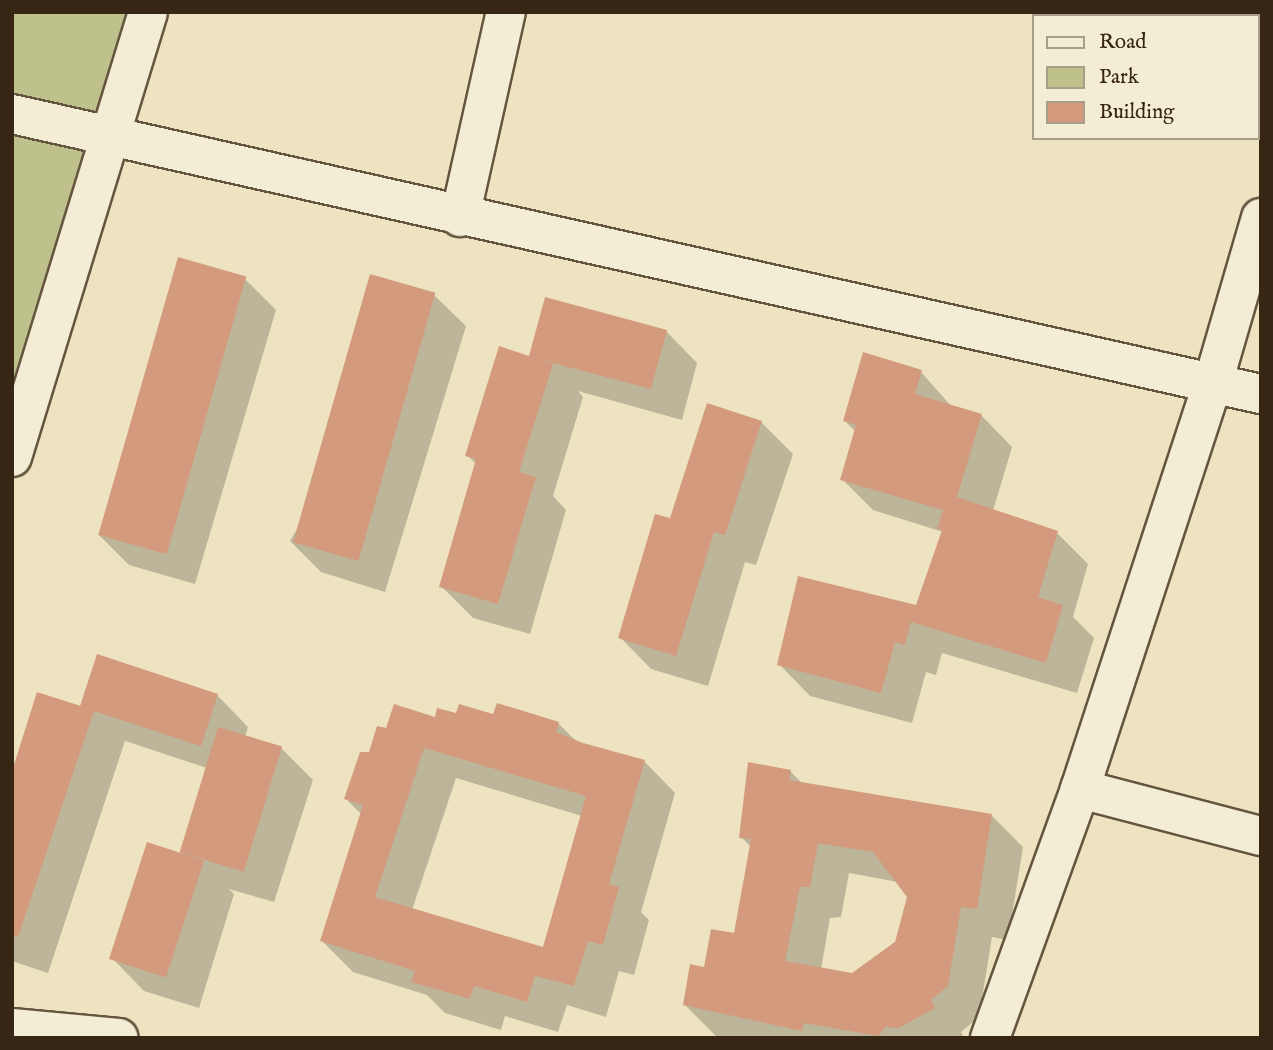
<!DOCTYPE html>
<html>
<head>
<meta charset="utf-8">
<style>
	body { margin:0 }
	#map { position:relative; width:1273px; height:1050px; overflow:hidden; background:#ede3c0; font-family:"IM FELL English",serif }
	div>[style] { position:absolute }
	.green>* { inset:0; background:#bfc18d }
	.shadow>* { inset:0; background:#0003 }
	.building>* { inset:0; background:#d49a7e; transform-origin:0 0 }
	.roads { filter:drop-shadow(2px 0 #64553e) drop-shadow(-2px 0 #64553e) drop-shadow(0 2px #64553e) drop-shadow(0 -2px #64553e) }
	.minor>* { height:38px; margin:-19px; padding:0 19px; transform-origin:19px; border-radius:19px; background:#f3edd6 }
	.tertiary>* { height:38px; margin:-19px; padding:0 19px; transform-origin:19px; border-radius:19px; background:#f3edd6 }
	span { translate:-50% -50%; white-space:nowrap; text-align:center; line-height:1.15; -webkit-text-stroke:5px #f3edd6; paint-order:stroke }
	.frame { position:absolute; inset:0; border:14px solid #362613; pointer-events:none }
	.legend { position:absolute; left:1032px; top:14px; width:228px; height:126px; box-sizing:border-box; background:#f3edd6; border:2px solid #a79d88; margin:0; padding:9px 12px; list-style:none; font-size:21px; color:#362613 }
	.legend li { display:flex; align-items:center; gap:14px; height:35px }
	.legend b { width:35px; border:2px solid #a79d88 }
</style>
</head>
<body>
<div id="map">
	<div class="green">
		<div style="clip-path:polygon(12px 12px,137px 12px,12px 420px)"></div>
	</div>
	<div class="shadow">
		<div style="clip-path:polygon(245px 279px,276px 310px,195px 584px,129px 565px,98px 534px)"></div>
		<div style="clip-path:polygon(434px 295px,466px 326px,385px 592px,321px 572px,290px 541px)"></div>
		<div style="clip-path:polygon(666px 331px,697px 363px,682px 420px,578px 391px,583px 397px,553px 496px,566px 510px,530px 634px,473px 618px,441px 586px,477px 465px,467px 455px,530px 358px)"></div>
		<div style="clip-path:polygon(921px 372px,952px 407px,981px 415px,1012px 447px,993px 511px,1057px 533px,1088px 564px,1073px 617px,1094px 638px,1077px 693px,942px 653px,936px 675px,926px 672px,912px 723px,810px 696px,779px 664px,917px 607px,943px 532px,873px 510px,842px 479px,856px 432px,844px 420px)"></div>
		<div style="clip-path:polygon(761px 422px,793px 454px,756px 565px,745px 562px,708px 686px,651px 669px,620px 637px,671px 520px)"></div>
		<div style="clip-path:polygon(217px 695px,248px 727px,245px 737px,281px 748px,313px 780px,274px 902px,229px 889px,234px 894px,199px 1008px,144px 991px,113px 959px,185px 857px,180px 852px,207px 768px,125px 741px,48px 973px,12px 961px,12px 774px,86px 710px)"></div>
		<div style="clip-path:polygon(evenodd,457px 715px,558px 723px,577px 742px,644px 761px,675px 793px,641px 912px,649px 920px,634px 975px,619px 971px,606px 1017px,567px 1005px,558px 1032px,505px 1016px,501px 1030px,445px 1013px,427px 995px,353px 972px,322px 941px,362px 815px,346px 799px,371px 754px,387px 730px,457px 715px,456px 778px,582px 816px,545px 949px,412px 910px,456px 778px)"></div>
		<div style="clip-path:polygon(evenodd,790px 771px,803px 784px,992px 816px,1023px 847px,1008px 940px,992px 937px,979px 1017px,961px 1032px,964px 1038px,724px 1038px,716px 1036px,685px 1005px,705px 969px,736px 935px,751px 847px,741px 837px,790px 771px,849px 873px,898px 882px,909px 896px,897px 943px,852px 975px,821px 969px,830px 918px,841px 917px,849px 873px)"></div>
	</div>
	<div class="building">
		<div style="left:178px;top:257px;width:71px;height:289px;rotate:16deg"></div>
		<div style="left:370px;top:274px;width:68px;height:279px;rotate:16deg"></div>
		<div style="clip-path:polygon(545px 297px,667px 330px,651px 389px,534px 358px,553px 364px,519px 472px,536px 477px,498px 604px,439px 587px,476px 459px,465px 456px,499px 346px,529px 356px)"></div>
		<div style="clip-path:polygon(863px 352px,922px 370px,915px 394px,982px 414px,957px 497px,1058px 531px,1038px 597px,1063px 605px,1046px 663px,911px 622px,905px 645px,895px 642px,881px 693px,777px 665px,798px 576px,916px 605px,942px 530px,937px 529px,943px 510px,840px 480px,856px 425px,843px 421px)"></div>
		<div style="clip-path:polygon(707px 403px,762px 421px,725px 535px,714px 532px,676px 656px,618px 638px,655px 514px,670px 518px)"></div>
		<div style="clip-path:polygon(97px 654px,218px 694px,201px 746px,94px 711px,18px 937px,12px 936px,12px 771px,37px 692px,84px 707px,80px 706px)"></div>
		<div style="clip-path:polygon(evenodd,497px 703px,559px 722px,556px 732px,583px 743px,645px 760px,609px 884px,619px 887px,603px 945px,588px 941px,574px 986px,535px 976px,539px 962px,527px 1002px,474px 986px,470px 999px,411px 982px,415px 971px,320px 941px,363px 805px,344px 799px,360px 752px,369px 752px,377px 726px,386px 728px,394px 704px,435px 717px,437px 708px,456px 713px,459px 704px,493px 714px,497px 703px,424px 748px,586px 796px,543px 947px,375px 897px,424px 748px)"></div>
		<div style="left:218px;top:727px;width:67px;height:131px;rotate:17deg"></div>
		<div style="clip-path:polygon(evenodd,748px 762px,791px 770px,789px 780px,992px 814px,977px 909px,961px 907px,948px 986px,931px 1000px,935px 1008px,899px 1028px,885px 1027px,879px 1036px,804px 1023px,802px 1031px,683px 1005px,690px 964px,704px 967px,711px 929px,734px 933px,751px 839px,739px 838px,748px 762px,818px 843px,873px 852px,907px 897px,895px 942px,852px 973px,785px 961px,800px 887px,810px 887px,818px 843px)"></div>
		<div style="left:147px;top:842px;width:60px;height:123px;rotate:18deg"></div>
	</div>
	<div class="roads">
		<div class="minor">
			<div style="left:12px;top:114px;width:1280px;rotate:12.64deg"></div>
			<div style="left:460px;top:217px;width:210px;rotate:-77.4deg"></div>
			<div style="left:1080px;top:789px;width:187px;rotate:14.6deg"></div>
		</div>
		<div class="tertiary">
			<div style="left:12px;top:457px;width:465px;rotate:-73deg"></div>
			<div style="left:12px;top:1028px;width:107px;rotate:5.3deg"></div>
			<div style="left:990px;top:1038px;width:265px;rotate:-70.1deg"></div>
			<div style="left:1080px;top:789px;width:427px;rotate:-71.9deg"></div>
			<div style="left:1213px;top:383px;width:172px;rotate:-73.8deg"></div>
		</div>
	</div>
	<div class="frame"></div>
	<ul class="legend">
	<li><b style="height:9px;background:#f3edd6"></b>Road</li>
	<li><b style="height:19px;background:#bfc18d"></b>Park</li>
	<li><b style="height:19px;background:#d49a7e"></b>Building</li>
	</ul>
</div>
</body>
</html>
